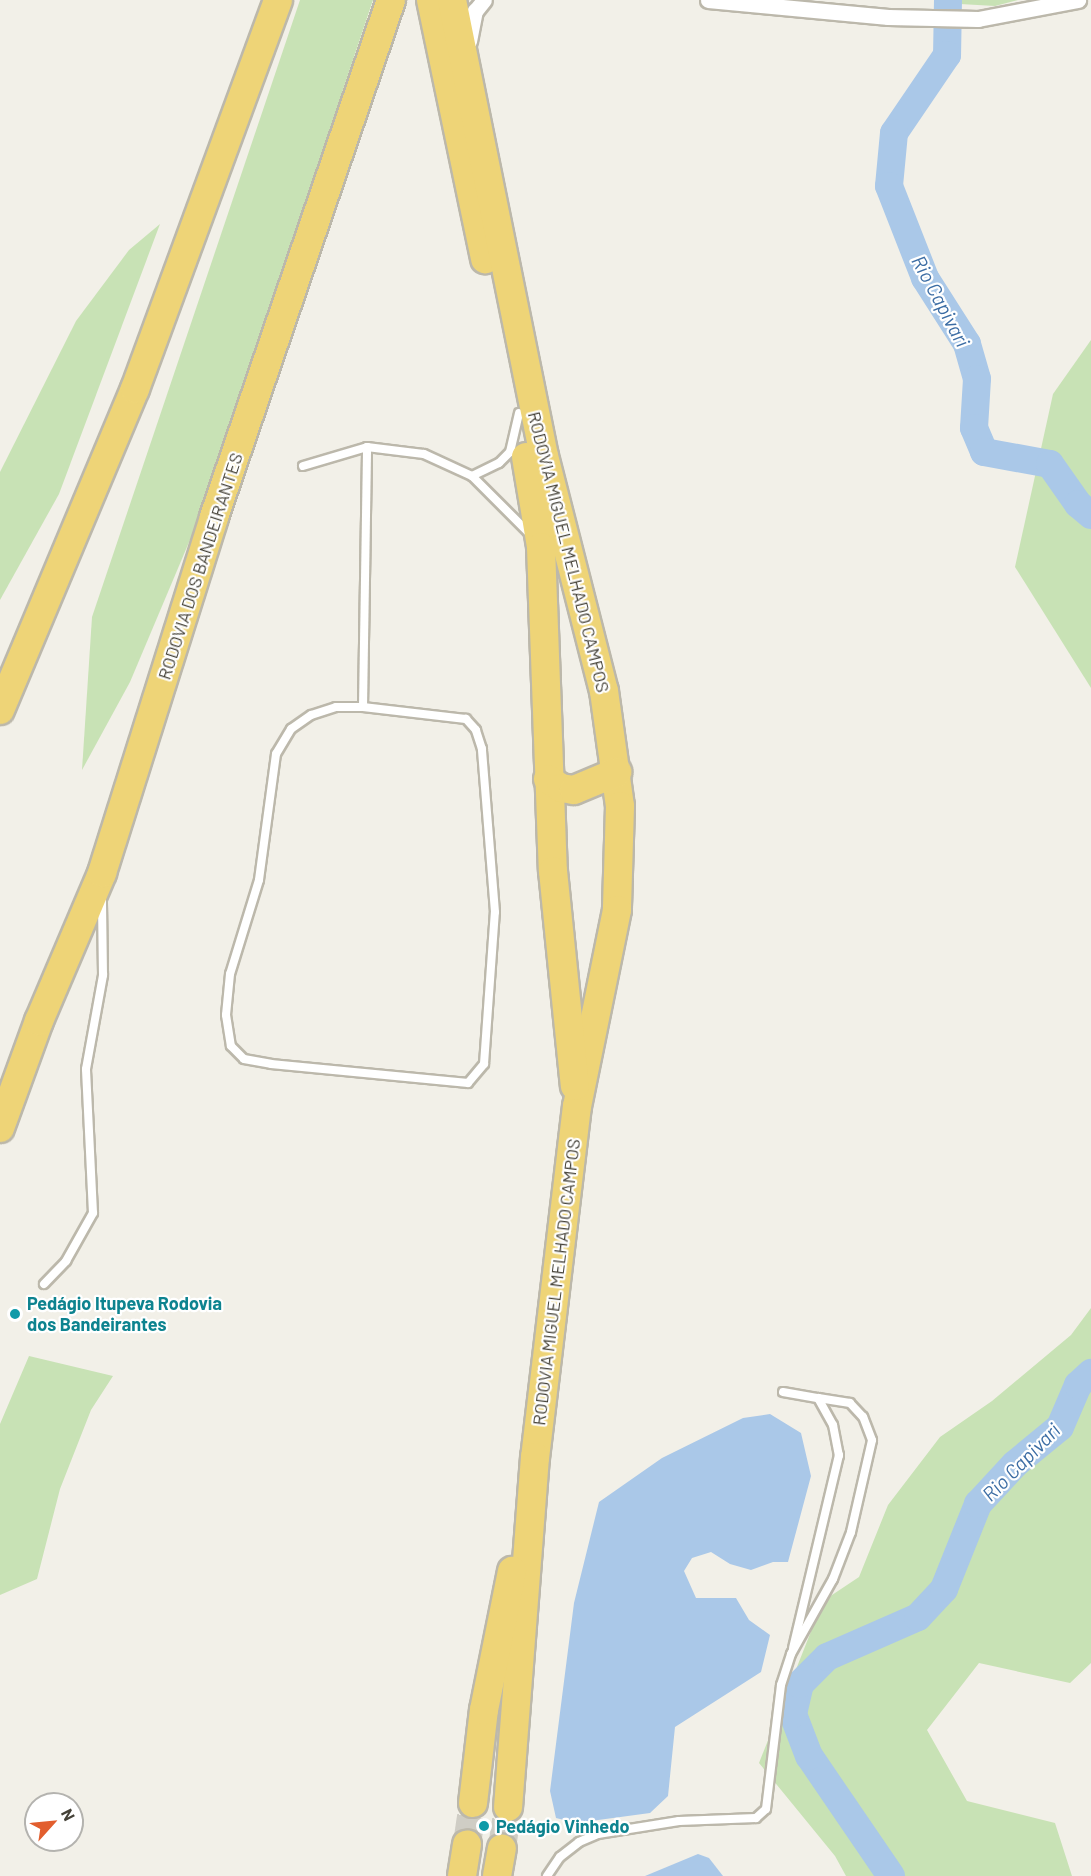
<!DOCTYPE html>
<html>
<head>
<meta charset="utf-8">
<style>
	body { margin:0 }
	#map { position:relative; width:1091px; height:1876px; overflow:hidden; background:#f2f0e8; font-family:Barlow,sans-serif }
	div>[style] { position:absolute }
	.green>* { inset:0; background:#c8e2b5 }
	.water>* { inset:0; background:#aac8e8 }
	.river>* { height:28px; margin:-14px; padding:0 14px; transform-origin:14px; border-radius:14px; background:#aac8e8 }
	.highway-tunnel>* { height:28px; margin-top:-14px; transform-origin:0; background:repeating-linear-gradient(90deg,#cfcdc5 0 28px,transparent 0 42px) }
	.roads { filter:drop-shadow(2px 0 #bcb8ab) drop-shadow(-2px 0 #bcb8ab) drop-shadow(0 2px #bcb8ab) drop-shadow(0 -2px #bcb8ab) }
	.lane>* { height:8px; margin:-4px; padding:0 4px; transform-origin:4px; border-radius:4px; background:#fff }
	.street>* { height:15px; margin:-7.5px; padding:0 7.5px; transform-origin:7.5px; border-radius:7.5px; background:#fff }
	.highway>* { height:28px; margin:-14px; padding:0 14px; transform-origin:14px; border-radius:14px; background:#eed477 }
	.dots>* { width:16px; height:16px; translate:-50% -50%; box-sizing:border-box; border:3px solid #fff; border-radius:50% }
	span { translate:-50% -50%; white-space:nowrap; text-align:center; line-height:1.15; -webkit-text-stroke:4.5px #fff; paint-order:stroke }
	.street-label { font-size:18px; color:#444137 }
	.culture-label { font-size:18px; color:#0d838f; font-weight:700 }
	.left { translate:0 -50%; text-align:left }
	.water-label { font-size:20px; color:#3c6da4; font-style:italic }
	.north { position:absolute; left:24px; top:1792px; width:60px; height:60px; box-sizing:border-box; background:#fff; border:2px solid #b4b3af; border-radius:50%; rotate:63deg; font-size:16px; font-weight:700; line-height:24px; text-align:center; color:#444137 }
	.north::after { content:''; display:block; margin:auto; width:21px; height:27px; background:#e25e2e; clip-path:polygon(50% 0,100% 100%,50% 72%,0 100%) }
</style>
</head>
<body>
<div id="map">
	<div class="green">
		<div style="clip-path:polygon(300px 0,373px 0,203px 509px,130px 682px,82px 770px,92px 617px)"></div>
		<div style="clip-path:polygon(952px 0,1018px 0,995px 6px,960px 4px)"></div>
		<div style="clip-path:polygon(160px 224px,59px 494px,0 600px,0 472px,76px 321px,129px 250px)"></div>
		<div style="clip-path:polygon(1091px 340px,1091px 688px,1015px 567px,1053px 394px)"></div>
		<div style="clip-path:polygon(1091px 1308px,1091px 1663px,1070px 1683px,979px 1663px,927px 1730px,967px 1801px,1055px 1823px,1072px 1876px,846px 1876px,835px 1856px,759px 1763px,823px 1601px,859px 1577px,888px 1505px,940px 1437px,992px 1401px,1071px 1335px)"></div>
		<div style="clip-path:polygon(29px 1356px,113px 1376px,91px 1410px,60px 1489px,37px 1579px,0 1595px,0 1424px)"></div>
	</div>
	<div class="water">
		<div style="clip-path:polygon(770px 1414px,801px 1433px,811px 1476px,788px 1562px,773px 1562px,751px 1570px,730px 1564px,711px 1552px,692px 1558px,684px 1571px,696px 1598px,736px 1598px,749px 1620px,770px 1635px,761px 1672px,675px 1727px,668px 1796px,650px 1813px,576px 1823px,556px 1818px,550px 1791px,574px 1603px,599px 1502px,662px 1458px,743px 1418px)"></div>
		<div style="clip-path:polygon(698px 1854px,709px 1858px,723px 1876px,645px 1876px)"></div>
	</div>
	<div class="river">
		<div style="left:948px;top:0;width:55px;rotate:91deg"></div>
		<div style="left:947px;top:55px;width:94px;rotate:124.2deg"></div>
		<div style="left:894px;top:133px;width:53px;rotate:95.4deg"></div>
		<div style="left:889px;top:186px;width:99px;rotate:68.6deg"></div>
		<div style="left:925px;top:278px;width:78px;rotate:57.5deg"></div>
		<div style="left:967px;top:344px;width:36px;rotate:74deg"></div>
		<div style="left:977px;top:379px;width:49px;rotate:93.5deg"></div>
		<div style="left:974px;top:428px;width:26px;rotate:67deg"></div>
		<div style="left:984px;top:452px;width:67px;rotate:10.3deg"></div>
		<div style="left:1050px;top:464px;width:49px;rotate:55deg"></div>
		<div style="left:1078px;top:504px;width:17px;rotate:40deg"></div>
		<div style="left:891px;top:1876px;width:145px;rotate:-124.3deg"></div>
		<div style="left:809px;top:1756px;width:45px;rotate:-110.9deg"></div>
		<div style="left:793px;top:1714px;width:31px;rotate:-77deg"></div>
		<div style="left:800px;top:1684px;width:38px;rotate:-45deg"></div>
		<div style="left:827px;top:1657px;width:99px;rotate:-23.7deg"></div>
		<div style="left:918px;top:1617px;width:38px;rotate:-47deg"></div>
		<div style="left:944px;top:1589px;width:92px;rotate:-68.2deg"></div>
		<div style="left:978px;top:1504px;width:54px;rotate:-47.2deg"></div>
		<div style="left:1015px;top:1464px;width:58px;rotate:-39.4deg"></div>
		<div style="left:1060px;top:1427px;width:46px;rotate:-66.8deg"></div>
		<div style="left:1078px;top:1385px;width:18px;rotate:-43deg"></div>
	</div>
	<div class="highway-tunnel">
		<div style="left:467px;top:1844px;width:41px;rotate:-81.7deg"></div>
		<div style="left:502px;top:1848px;width:41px;rotate:-81.7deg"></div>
	</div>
	<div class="roads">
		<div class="lane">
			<div style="left:303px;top:466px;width:67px;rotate:-16.5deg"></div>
			<div style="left:367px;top:447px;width:57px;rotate:7deg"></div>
			<div style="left:424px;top:454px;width:53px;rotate:24.6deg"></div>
			<div style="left:472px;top:476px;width:79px;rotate:45deg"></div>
			<div style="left:472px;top:476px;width:30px;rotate:-26deg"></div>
			<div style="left:499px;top:463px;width:16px;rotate:-45deg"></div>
			<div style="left:510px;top:452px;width:40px;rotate:-77deg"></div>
			<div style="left:363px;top:707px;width:27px;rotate:180deg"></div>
			<div style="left:336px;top:707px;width:26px;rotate:162deg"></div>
			<div style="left:311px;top:715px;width:24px;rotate:145deg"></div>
			<div style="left:291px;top:729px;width:29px;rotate:121deg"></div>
			<div style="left:276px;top:754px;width:127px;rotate:97.7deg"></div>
			<div style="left:259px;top:880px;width:98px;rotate:107.1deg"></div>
			<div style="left:230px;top:974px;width:41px;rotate:95.6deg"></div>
			<div style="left:226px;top:1015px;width:31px;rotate:81deg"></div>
			<div style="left:231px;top:1046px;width:18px;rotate:45deg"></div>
			<div style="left:244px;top:1059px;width:27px;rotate:10deg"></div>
			<div style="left:271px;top:1064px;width:198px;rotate:5.5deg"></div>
			<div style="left:468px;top:1083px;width:25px;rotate:-50deg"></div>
			<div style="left:484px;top:1064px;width:152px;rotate:-85.9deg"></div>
			<div style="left:495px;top:912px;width:164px;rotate:-94.6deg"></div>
			<div style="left:482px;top:749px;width:20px;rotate:-108deg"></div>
			<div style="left:476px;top:730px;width:15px;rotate:-132deg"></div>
			<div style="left:466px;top:719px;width:104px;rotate:-173.4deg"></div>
			<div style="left:363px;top:707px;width:260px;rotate:-89.1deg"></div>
			<div style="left:44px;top:1284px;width:32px;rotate:-46deg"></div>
			<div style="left:66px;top:1261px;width:55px;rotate:-60.6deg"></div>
			<div style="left:93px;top:1213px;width:144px;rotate:-92.8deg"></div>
			<div style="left:86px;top:1069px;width:96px;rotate:-79.7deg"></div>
			<div style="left:103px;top:975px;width:76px;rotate:-90.8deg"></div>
			<div style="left:783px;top:1392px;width:36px;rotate:10deg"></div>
			<div style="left:818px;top:1398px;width:31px;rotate:61deg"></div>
			<div style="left:833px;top:1425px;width:31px;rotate:79deg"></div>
			<div style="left:839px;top:1455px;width:198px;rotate:103.4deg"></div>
			<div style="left:547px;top:1876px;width:23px;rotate:-56deg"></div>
			<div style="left:560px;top:1857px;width:24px;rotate:-38deg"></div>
			<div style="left:579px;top:1842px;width:21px;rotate:-23deg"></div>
			<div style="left:598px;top:1834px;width:82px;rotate:-9.1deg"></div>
			<div style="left:679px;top:1821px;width:77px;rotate:-2.2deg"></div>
			<div style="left:756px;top:1818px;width:13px;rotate:-42deg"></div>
			<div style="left:766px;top:1809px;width:125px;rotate:-83.1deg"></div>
			<div style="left:781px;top:1685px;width:33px;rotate:-72deg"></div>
			<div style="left:791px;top:1654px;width:86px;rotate:-60.8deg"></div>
			<div style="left:833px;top:1579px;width:50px;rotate:-69deg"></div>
			<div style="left:851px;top:1532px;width:94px;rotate:-77.1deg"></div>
			<div style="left:872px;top:1440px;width:25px;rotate:-111deg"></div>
			<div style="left:863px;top:1417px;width:19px;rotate:-133deg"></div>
			<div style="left:850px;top:1403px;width:32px;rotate:-171deg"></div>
		</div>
		<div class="street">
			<div style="left:708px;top:0;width:181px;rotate:5.4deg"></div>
			<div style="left:888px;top:17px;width:90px;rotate:1.3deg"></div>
			<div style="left:978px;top:19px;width:102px;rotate:-10.8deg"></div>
			<div style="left:469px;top:41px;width:31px;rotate:-79deg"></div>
			<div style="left:475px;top:11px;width:14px;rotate:-51deg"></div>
		</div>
		<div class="highway">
			<div style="left:431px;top:0;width:265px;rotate:78.2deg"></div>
			<div style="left:452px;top:0;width:465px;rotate:78.6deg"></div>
			<div style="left:544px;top:456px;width:243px;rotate:75.7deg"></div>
			<div style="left:604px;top:691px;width:116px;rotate:82.1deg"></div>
			<div style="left:620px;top:806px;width:104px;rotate:91.7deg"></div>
			<div style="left:617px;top:910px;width:200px;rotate:101.5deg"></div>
			<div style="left:577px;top:1106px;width:354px;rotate:96.8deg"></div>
			<div style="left:535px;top:1457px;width:351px;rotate:94.4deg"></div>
			<div style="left:526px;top:457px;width:91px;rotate:80.5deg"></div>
			<div style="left:541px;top:547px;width:324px;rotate:87.9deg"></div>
			<div style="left:553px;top:871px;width:216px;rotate:84.2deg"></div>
			<div style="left:0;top:710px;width:348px;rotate:-67.2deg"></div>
			<div style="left:135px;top:389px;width:414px;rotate:-69.8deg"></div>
			<div style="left:548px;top:779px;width:16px;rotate:35deg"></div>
			<div style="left:561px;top:788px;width:13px;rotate:9deg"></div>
			<div style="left:574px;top:790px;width:47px;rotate:-22.7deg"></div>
			<div style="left:0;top:1128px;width:114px;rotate:-70deg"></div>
			<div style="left:39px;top:1021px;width:161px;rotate:-66.9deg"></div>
			<div style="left:102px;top:873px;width:373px;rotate:-72.5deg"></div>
			<div style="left:214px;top:517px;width:546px;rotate:-71.1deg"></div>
			<div style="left:473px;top:1803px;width:94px;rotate:-83.3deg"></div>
			<div style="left:484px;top:1710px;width:142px;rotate:-78.6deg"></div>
			<div style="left:462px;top:1876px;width:32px;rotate:-81deg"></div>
			<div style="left:497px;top:1876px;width:28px;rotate:-80deg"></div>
		</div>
	</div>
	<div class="dots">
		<div style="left:15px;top:1314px;background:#0f9aa8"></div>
		<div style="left:484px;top:1826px;background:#0f9aa8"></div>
	</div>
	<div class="street-label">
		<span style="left:569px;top:552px;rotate:76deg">RODOVIA MIGUEL MELHADO CAMPOS</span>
		<span style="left:200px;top:566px;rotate:-72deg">RODOVIA DOS BANDEIRANTES</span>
		<span style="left:556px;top:1282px;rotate:-83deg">RODOVIA MIGUEL MELHADO CAMPOS</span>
	</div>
	<div class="culture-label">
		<span class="left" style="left:27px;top:1314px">Pedágio Itupeva Rodovia<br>dos Bandeirantes</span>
		<span class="left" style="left:496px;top:1826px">Pedágio Vinhedo</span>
	</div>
	<div class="water-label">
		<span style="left:941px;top:301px;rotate:62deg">Rio Capivari</span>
		<span style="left:1021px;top:1462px;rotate:-45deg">Rio Capivari</span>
	</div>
	<div class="north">N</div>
</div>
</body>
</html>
